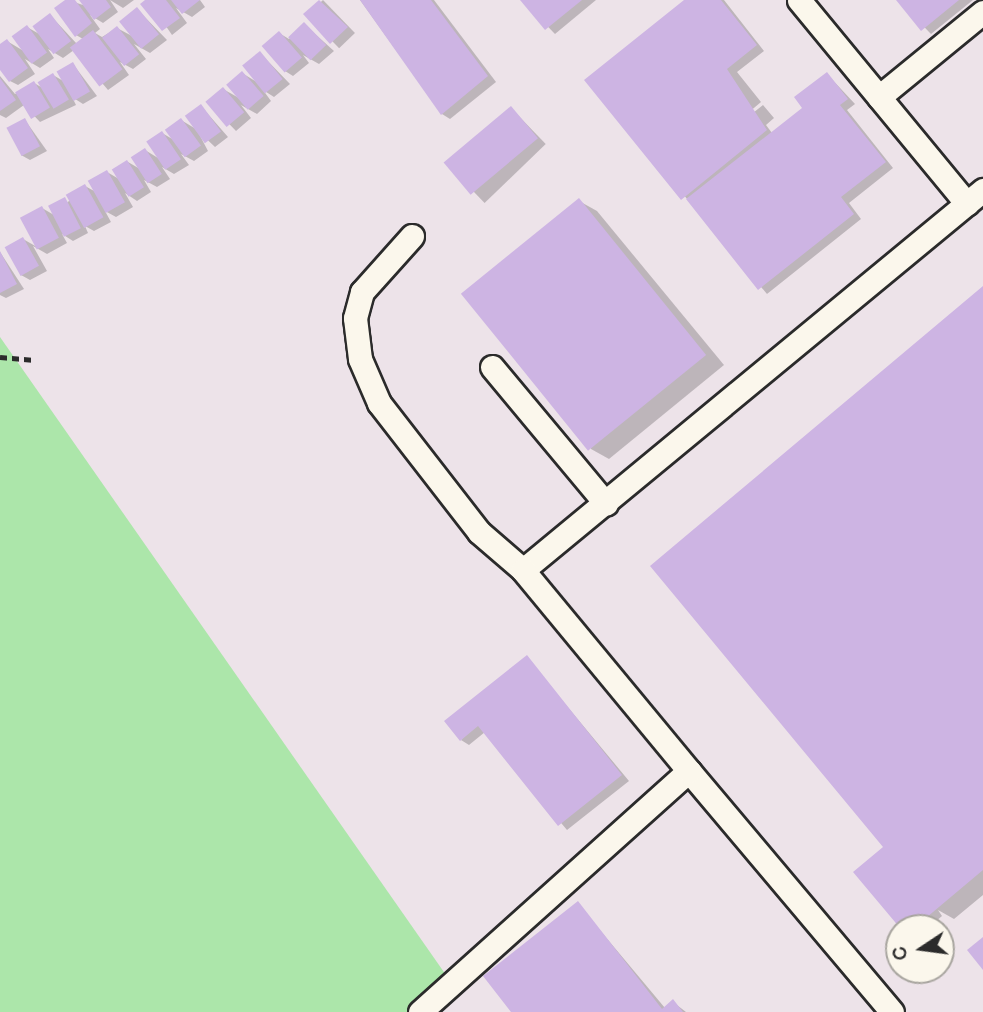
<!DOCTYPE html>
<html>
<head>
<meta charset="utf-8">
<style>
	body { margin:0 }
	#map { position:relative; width:983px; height:1012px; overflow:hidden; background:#fbf7ec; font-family:"Balsamiq Sans",sans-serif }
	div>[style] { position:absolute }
	.built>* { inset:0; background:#ede3e9 }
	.green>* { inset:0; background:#ace6aa }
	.shadow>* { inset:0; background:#0003; transform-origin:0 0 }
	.building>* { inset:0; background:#cdb4e3; transform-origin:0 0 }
	.path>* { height:4.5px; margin-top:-2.25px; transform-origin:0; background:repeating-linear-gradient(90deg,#2b2b2b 0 7px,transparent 0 12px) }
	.roads { filter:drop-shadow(2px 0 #2b2b2b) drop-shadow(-2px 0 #2b2b2b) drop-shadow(0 2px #2b2b2b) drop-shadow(0 -2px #2b2b2b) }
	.lane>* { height:23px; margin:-11.5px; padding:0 11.5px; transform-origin:11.5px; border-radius:11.5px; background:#fbf7ec }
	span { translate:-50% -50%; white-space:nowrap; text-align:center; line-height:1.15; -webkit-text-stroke:6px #fbf7ec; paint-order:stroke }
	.north { position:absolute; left:885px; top:914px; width:70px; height:70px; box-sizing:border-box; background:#fbf7ec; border:2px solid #a8a59f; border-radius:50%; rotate:257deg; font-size:19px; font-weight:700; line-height:28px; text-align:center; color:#2b2b2b }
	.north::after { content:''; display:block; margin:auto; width:24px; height:32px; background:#2b2b2b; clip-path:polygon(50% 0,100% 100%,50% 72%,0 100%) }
</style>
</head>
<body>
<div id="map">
	<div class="built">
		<div style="clip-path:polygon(evenodd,0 0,983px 0,983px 1012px,10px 1012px,0 965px,0 0,899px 928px,941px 928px,941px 970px,899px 970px,899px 928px)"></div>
	</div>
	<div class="green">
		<div style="clip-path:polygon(0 337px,446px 975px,407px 1012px,0 1012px)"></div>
	</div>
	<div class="shadow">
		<div style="clip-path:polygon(68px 0,86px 6px,82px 0,134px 0,123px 8px,110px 0,118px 12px,103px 23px,90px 15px,100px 29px,95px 33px,102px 37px,117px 28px,132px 36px,137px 9px,167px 40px,150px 53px,134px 44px,146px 59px,133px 69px,120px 62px,129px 75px,108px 90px,74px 50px,63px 58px,48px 49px,54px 58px,40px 68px,25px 59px,35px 74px,18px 85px,10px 81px,0 67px,0 46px,7px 41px,22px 50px,27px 27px,41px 35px,50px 15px,77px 44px,83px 39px,76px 35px)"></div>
		<div style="clip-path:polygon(148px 0,200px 0,205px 7px,192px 17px,176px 8px,187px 23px,172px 35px)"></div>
		<div style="left:323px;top:0;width:46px;height:22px;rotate:46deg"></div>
		<div style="clip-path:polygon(360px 0,434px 0,496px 82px,450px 119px,442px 114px)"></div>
		<div style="clip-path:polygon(522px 0,596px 0,555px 34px)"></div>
		<div style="clip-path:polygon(687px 0,724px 0,764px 51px,737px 72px,761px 102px,671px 178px,763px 105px,774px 118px,766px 125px,772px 133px,805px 108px,797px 98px,827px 74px,855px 104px,847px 110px,893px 168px,849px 203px,861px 219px,767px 294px,587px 80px)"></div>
		<div style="clip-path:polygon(898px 0,973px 0,931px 34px)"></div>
		<div style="clip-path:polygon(304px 24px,334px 51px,319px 64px,303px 55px,309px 63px,293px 76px,285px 71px,279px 33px,289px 39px)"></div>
		<div style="clip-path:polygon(260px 53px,290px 84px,274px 97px,263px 90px,271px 101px,257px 114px,241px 105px,251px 118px,236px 131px,208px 102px,223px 89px,239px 98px,242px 73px,257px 82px)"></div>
		<div style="clip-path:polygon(73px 64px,97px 96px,83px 104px,72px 97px,76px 105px,40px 122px,24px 105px,6px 118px,0 115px,0 76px,15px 94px,34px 83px,41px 87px,53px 75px,65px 82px)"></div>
		<div style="clip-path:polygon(201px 106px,228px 137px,215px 147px,197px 130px,208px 151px,194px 161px,181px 154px,189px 165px,174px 174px,162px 167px,170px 179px,157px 187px,144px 180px,151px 192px,137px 201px,125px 193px,133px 207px,116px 217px,105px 211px,111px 222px,94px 231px,85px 226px,88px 233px,73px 241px,62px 234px,67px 243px,47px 254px,33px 246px,47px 271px,30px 280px,21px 275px,23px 239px,37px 247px,42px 208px,54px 215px,85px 186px,96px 192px,107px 172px,119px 179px,128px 162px,140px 169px,145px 150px,158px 158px,162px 133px,174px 140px,181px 120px,196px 129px)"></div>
		<div style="left:511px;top:108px;width:50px;height:85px;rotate:46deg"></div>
		<div style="clip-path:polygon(25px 120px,47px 151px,30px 160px,21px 155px)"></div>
		<div style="clip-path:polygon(579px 201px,597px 211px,724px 365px,609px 459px,591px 449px)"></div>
		<div style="clip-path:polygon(0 252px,24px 289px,6px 298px,0 295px)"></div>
		<div style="clip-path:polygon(983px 288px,983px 895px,954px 919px,938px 910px,942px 916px,928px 928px,902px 928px,885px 847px)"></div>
		<div style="clip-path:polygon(527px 658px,629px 781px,567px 830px,485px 732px,469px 745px,461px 740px)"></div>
		<div style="clip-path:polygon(578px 904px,665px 1008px,673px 1002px,686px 1012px,514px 1012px)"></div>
	</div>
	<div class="building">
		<div style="clip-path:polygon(65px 0,75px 0,92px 23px,75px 37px,54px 8px)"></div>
		<div style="clip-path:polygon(79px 0,106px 0,111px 7px,94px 20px)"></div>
		<div style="clip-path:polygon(145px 0,166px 0,180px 18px,162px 31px,140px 4px)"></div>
		<div style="clip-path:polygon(171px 0,200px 0,182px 14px)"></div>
		<div style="clip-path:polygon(319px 0,348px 27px,330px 44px,303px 14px)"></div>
		<div style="clip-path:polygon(360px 0,431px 0,488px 76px,441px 115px)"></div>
		<div style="clip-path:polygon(520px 0,582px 0,545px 30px)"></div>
		<div style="clip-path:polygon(684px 0,721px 0,757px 45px,727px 69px,767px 130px,681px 200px,584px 80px)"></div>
		<div style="clip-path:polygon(896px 0,959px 0,921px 31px)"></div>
		<div style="left:137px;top:7px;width:35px;height:23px;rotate:51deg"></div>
		<div style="left:50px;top:13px;width:35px;height:22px;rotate:53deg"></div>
		<div style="left:304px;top:22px;width:32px;height:22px;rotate:46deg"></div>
		<div style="left:27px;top:25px;width:34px;height:19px;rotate:54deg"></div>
		<div style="left:117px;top:26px;width:36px;height:19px;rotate:52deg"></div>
		<div style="left:93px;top:30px;width:49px;height:29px;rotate:53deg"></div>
		<div style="left:279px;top:31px;width:35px;height:23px;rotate:49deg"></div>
		<div style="clip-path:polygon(7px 39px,28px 68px,9px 82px,0 70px,0 44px)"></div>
		<div style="left:260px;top:51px;width:36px;height:23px;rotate:51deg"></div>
		<div style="left:73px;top:62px;width:34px;height:19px;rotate:60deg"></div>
		<div style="left:242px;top:71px;width:33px;height:21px;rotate:49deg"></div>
		<div style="clip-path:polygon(827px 72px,848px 99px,840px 105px,886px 162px,841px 197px,854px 214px,758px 290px,686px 199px,802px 108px,794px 97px)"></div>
		<div style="left:53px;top:73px;width:31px;height:18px;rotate:59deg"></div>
		<div style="clip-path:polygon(0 78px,16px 100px,0 111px)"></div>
		<div style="left:34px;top:81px;width:31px;height:22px;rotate:59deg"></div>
		<div style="left:223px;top:87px;width:33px;height:23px;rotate:50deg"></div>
		<div style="left:201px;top:104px;width:34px;height:20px;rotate:54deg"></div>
		<div style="left:511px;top:106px;width:42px;height:88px;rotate:50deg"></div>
		<div style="left:25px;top:118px;width:32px;height:21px;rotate:62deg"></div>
		<div style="left:181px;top:118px;width:34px;height:20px;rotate:54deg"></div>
		<div style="left:162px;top:131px;width:34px;height:19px;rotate:56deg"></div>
		<div style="left:145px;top:148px;width:31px;height:17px;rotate:57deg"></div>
		<div style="left:127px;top:160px;width:32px;height:18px;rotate:58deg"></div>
		<div style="left:107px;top:170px;width:37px;height:22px;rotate:61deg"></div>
		<div style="left:85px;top:184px;width:38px;height:22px;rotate:61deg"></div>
		<div style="left:65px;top:197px;width:35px;height:19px;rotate:63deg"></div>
		<div style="left:579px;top:198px;width:202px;height:152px;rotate:51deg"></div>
		<div style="left:42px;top:206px;width:36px;height:25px;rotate:62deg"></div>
		<div style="left:23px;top:237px;width:33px;height:21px;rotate:61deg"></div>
		<div style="clip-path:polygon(0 251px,17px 284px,0 293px)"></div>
		<div style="clip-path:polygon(983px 286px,983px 870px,914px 928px,900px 928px,853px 872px,883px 847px,650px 566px)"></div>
		<div style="clip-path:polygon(527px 655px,622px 775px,558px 826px,478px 726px,460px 741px,444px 721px)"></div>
		<div style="clip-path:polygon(578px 901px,662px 1009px,673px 999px,683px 1012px,511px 1012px,483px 976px)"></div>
		<div style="clip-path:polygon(983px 937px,983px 970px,967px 950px)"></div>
	</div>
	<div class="path">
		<div style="left:0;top:357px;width:32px;rotate:5deg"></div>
	</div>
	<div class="roads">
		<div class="lane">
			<div style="left:799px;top:0;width:264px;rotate:50.5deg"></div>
			<div style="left:879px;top:97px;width:134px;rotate:-39.3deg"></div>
			<div style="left:412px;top:236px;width:75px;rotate:131.8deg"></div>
			<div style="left:362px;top:292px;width:27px;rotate:105deg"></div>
			<div style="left:355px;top:318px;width:41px;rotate:83deg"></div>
			<div style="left:360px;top:359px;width:48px;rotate:66.6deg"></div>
			<div style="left:379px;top:403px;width:163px;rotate:52.2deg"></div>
			<div style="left:479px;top:532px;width:58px;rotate:40.8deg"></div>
			<div style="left:523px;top:570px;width:597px;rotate:-39.56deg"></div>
			<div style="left:492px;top:367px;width:178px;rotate:50.2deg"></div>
			<div style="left:689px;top:771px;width:315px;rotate:49.9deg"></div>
			<div style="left:420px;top:1012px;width:361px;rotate:-41.9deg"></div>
			<div style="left:689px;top:771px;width:261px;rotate:-129.6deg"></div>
		</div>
	</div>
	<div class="north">С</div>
</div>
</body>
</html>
